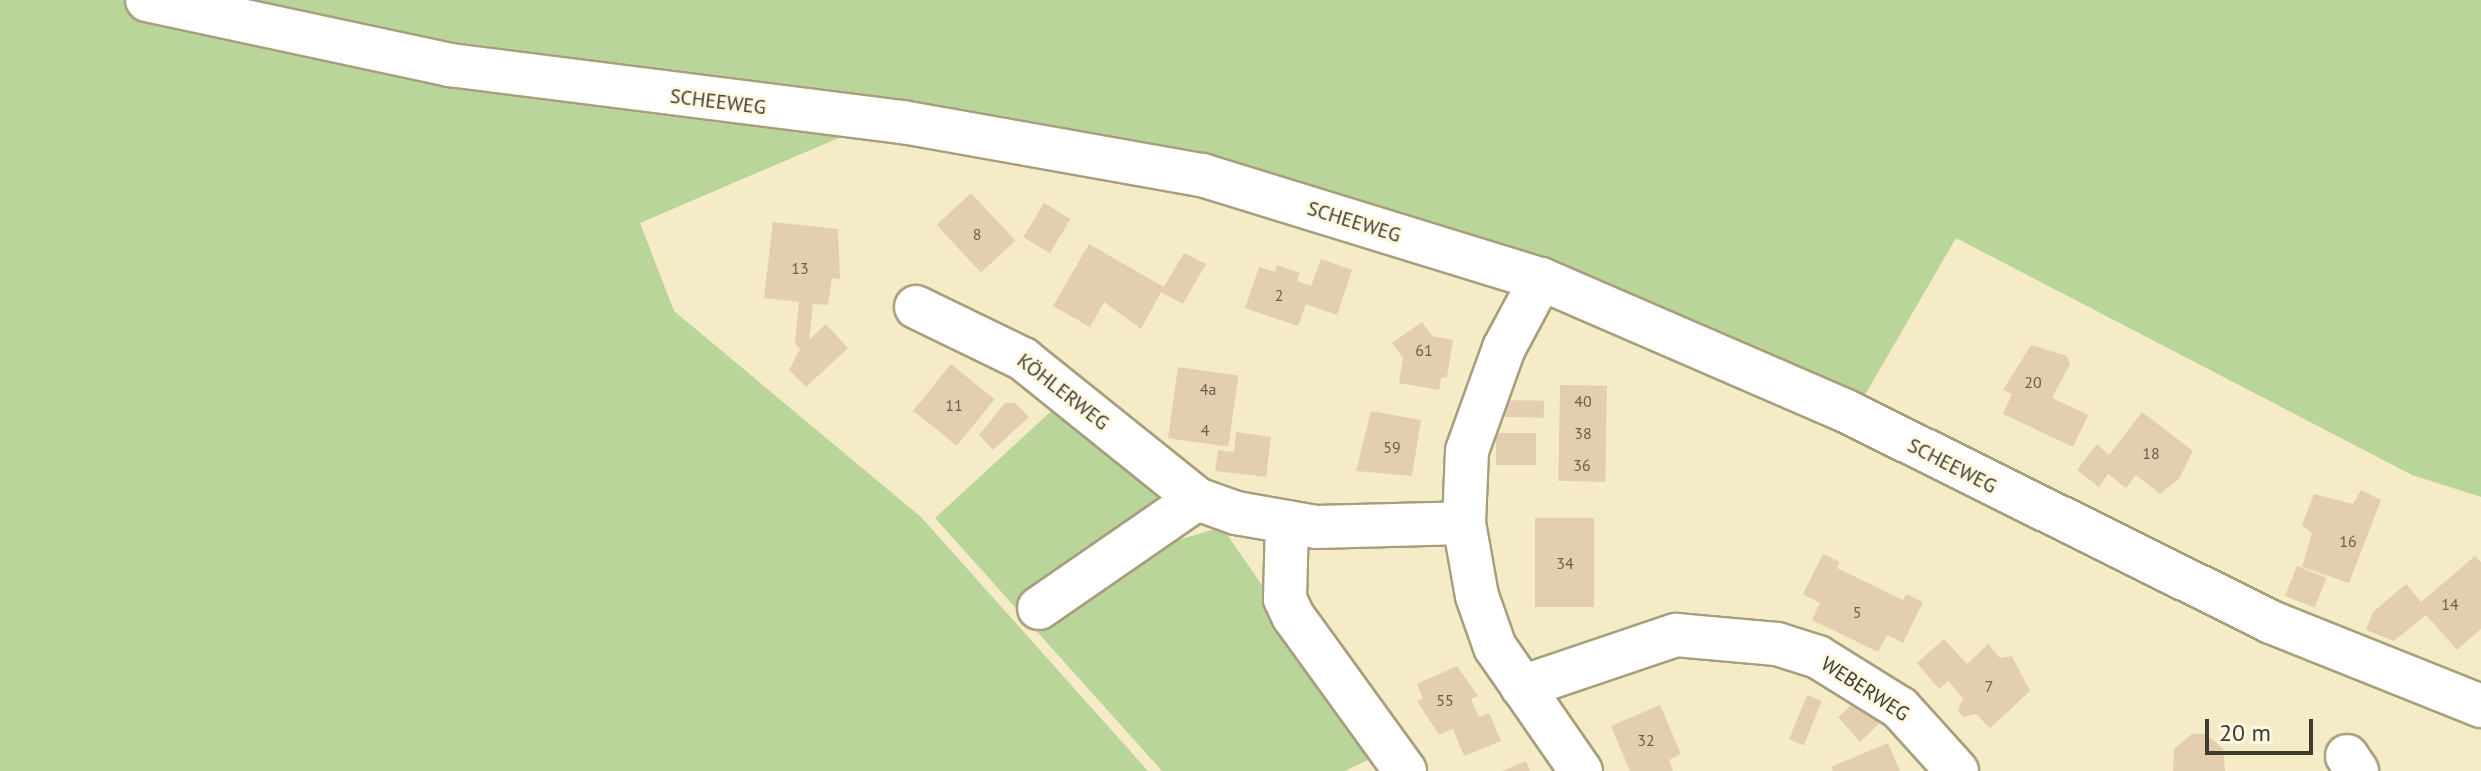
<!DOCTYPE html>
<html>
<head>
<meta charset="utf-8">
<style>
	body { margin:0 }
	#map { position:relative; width:2481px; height:771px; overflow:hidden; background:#f6ebc7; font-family:"PT Sans",sans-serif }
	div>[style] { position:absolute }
	.green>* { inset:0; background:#bad599 }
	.building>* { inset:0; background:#e3cfb0; transform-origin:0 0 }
	.roads { filter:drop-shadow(2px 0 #a89e7c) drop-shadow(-2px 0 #a89e7c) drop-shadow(0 2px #a89e7c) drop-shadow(0 -2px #a89e7c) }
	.street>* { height:42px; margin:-21px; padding:0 21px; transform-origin:21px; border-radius:21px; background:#fff }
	span { translate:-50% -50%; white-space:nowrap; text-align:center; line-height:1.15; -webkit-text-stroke:6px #fff8e3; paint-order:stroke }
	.number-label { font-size:16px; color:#68604e }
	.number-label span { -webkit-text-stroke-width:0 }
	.street-label { font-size:20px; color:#3f3b2d }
	.scale { position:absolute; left:2205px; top:719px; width:108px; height:36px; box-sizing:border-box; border:4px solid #3f3b2d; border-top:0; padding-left:10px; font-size:24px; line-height:28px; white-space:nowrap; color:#3f3b2d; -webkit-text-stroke:6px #fff8e3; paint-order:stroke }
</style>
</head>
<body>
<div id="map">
	<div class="green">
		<div style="clip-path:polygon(0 0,2481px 0,2481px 497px,2412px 475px,1956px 238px,1862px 400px,1548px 266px,871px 124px,640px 223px,674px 311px,921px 517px,1148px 771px,0 771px)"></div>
		<div style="clip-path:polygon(1059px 404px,1157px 495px,1158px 546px,1222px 527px,1378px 755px,1345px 771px,1162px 771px,935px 518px)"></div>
	</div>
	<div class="building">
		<div style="left:971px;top:193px;width:65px;height:47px;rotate:47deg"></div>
		<div style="left:1044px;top:203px;width:31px;height:40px;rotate:31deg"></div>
		<div style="clip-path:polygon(773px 222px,838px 229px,840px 279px,832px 278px,828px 305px,813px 304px,809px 340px,826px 324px,848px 348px,806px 387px,789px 370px,800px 349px,795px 343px,799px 302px,764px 298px)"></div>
		<div style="clip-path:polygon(1089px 244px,1164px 287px,1184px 253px,1206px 264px,1183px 304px,1161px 292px,1141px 329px,1104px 302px,1090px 327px,1053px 306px)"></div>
		<div style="clip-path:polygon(1321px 259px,1352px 270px,1337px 315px,1306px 304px,1298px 326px,1245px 308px,1259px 267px,1275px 272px,1277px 265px,1300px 273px,1297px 281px,1311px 286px)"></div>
		<div style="clip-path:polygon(1422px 322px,1432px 336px,1453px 340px,1447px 377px,1441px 378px,1439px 390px,1399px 383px,1403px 358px,1392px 343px)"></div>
		<div style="clip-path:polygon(2031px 345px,2067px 356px,2070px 364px,2052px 398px,2088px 415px,2073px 447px,2003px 414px,2012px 394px,2003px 390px)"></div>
		<div style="left:951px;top:364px;width:56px;height:60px;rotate:39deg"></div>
		<div style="left:1178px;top:367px;width:61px;height:72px;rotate:8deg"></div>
		<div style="left:1560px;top:385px;width:47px;height:96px;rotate:1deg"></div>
		<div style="left:1504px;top:400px;width:40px;height:17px;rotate:1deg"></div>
		<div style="clip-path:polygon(1005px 403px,1015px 403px,1029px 417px,993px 450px,979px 435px)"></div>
		<div style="clip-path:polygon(1371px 411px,1421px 420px,1412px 476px,1356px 471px)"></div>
		<div style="clip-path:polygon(2142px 412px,2193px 451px,2179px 479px,2160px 494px,2136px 475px,2126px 488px,2108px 474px,2099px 487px,2077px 470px,2097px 444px,2109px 455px)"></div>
		<div style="clip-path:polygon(1236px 432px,1271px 437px,1266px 477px,1215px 471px,1218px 450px,1234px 452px)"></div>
		<div style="left:1536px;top:433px;width:32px;height:40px;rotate:90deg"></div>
		<div style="clip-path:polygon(2361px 490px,2381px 500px,2349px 583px,2302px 567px,2312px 533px,2302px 525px,2314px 494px,2353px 504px)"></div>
		<div style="left:1535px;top:518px;width:59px;height:89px"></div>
		<div style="clip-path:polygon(1823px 554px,1840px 562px,1837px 568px,1903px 600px,1906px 594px,1923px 602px,1903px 643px,1887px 635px,1878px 652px,1812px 620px,1820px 603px,1803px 594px)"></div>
		<div style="clip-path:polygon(2475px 556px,2481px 562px,2481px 629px,2457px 650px,2426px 615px,2394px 641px,2366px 630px,2373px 612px,2406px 584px,2421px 602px)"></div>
		<div style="left:2297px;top:566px;width:32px;height:32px;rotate:22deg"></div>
		<div style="clip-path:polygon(1944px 639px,1967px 664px,1988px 644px,2000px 658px,2012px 656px,2030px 691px,1990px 728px,1976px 714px,1963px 717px,1958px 710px,1963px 698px,1948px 681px,1939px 689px,1917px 663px)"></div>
		<div style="clip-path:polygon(1457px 666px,1478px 696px,1471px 699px,1479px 717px,1489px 713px,1501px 741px,1464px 756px,1453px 729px,1439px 735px,1417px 701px,1423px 698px,1417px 684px)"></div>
		<div style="left:1807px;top:695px;width:16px;height:48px;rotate:22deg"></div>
		<div style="clip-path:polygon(1857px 700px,1883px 720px,1860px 742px,1838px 717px)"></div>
		<div style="clip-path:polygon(1660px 705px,1681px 754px,1669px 760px,1673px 771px,1630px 771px,1611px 726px)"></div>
		<div style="clip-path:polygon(2192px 734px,2205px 734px,2223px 748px,2225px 771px,2173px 771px,2174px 749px)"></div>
		<div style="clip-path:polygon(1888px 743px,1900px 771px,1833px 771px,1831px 767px)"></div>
		<div style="clip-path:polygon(1526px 761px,1530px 771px,1502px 771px)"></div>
	</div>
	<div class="roads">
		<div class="street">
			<div style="left:147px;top:0;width:310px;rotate:12.1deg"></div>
			<div style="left:450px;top:65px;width:457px;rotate:7.2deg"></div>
			<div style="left:903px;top:122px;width:304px;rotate:10.1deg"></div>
			<div style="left:1202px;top:175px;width:355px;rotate:17.1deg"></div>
			<div style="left:1541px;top:279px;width:332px;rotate:23.4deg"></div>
			<div style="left:1846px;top:411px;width:474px;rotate:26.4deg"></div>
			<div style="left:2271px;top:622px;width:226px;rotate:21.8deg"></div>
			<div style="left:1541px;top:279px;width:78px;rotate:118.2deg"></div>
			<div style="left:1504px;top:348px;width:109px;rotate:109.8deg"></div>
			<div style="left:1467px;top:451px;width:72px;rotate:92.4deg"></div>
			<div style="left:1464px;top:523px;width:74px;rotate:79.9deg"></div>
			<div style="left:1477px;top:596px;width:54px;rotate:70.6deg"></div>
			<div style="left:1495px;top:647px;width:151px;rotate:55.3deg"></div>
			<div style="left:916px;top:307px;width:119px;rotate:25.9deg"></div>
			<div style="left:1023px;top:359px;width:223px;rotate:38.8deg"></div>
			<div style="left:1197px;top:499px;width:41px;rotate:19.7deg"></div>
			<div style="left:1236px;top:513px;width:81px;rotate:9.9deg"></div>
			<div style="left:1316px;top:527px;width:148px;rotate:-1.5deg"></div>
			<div style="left:1287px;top:522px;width:77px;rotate:91.5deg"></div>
			<div style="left:1285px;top:599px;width:19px;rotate:65deg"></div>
			<div style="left:1293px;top:616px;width:191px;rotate:54.1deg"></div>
			<div style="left:1039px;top:608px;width:192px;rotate:-34.6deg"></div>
			<div style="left:1522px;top:687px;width:163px;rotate:-18.7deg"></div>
			<div style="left:1676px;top:635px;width:101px;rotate:5.1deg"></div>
			<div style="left:1777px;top:644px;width:43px;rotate:17.6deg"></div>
			<div style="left:1818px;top:657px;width:97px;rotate:31.9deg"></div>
			<div style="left:1900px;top:708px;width:85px;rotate:47.9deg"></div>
			<div style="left:2347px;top:756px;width:18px;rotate:56deg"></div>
		</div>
	</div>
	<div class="number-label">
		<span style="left:977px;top:234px">8</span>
		<span style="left:800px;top:268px">13</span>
		<span style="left:1279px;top:295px">2</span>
		<span style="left:1424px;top:350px">61</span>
		<span style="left:2033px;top:382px">20</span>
		<span style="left:1208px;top:389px">4a</span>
		<span style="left:1583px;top:401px">40</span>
		<span style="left:954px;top:405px">11</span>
		<span style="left:1205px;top:430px">4</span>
		<span style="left:1583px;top:433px">38</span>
		<span style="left:1392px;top:447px">59</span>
		<span style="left:2151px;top:453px">18</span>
		<span style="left:1582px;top:465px">36</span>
		<span style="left:2348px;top:541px">16</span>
		<span style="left:1565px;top:563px">34</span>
		<span style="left:2450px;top:604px">14</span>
		<span style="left:1857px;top:612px">5</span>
		<span style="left:1989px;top:686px">7</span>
		<span style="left:1445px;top:700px">55</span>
		<span style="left:1646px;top:740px">32</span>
	</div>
	<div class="street-label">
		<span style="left:718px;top:102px;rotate:7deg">SCHEEWEG</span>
		<span style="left:1354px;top:222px;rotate:17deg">SCHEEWEG</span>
		<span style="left:1063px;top:392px;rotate:38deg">KÖHLERWEG</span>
		<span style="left:1952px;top:466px;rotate:27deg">SCHEEWEG</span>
		<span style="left:1865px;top:689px;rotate:33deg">WEBERWEG</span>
	</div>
	<div class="scale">20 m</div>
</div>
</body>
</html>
